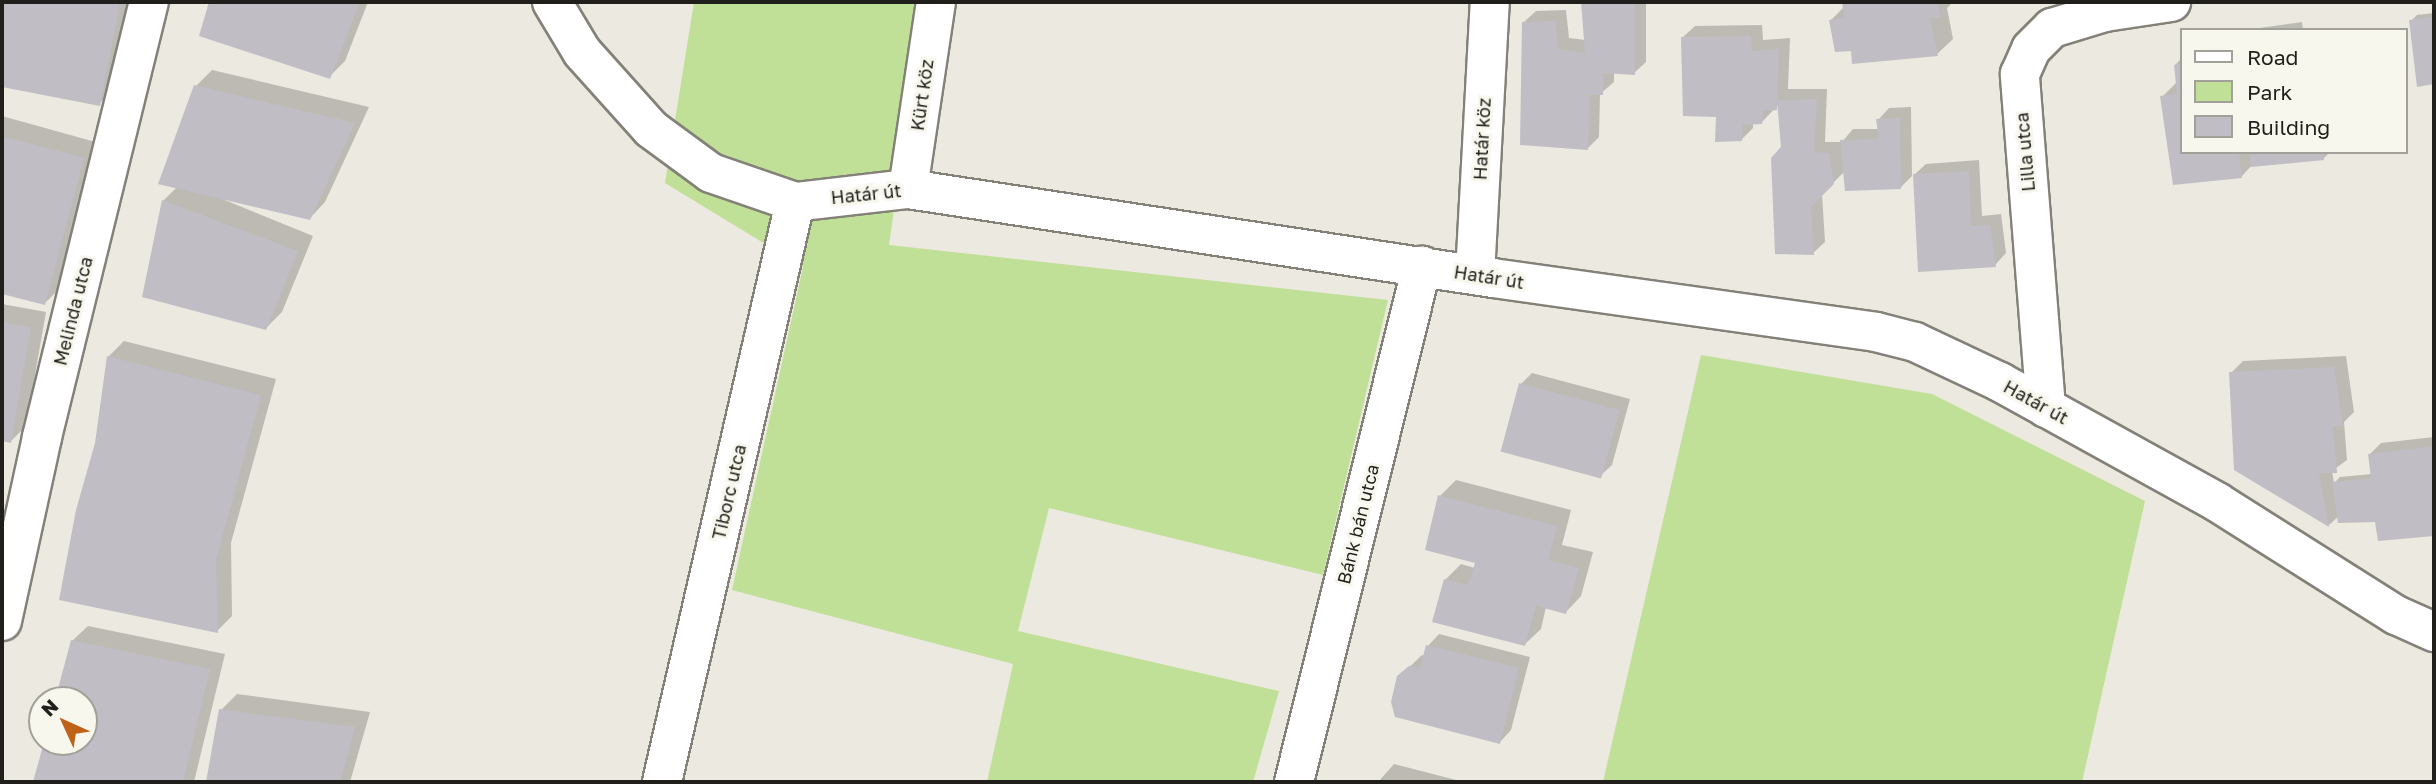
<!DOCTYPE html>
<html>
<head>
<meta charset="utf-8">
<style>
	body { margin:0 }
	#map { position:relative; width:2436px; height:784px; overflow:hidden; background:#ebe9e0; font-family:"Golos Text",sans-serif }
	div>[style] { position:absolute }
	.green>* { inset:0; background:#c0e098 }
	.shadow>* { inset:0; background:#0003 }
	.building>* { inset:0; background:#c1bdc5; transform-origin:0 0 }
	.roads { filter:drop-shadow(2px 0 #838178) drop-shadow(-2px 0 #838178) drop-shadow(0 2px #838178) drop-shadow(0 -2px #838178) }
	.minor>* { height:38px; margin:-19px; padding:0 19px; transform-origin:19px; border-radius:19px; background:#fff }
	span { translate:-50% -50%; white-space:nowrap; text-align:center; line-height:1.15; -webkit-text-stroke:6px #f8f7ed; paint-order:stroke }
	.street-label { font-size:18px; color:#201f1b }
	.frame { position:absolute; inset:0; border:4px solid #201f1b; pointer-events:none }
	.legend { position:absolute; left:2180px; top:28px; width:228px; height:126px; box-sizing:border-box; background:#f8f7ed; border:2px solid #a2a199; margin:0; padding:9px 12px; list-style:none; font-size:21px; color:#201f1b }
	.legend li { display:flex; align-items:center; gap:14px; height:35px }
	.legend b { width:35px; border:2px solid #a2a199 }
	.north { position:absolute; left:28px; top:686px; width:70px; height:70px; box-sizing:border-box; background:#f8f7ed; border:2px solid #a2a199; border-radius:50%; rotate:315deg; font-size:19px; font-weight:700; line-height:28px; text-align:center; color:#201f1b }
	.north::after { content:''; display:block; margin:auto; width:24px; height:32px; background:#bf6117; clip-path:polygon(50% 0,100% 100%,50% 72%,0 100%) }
</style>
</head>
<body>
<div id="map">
	<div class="green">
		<div style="clip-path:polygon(694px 2px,924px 2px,889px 245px,1388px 300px,1323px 575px,1049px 508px,1018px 631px,1279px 691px,1253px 782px,987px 782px,1013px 664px,732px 590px,803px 267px,665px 183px)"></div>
		<div style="clip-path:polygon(1701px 355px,1932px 394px,2145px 501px,2082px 782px,1603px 782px)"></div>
	</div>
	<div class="shadow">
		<div style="clip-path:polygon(2px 2px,132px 2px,115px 88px,99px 104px,2px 85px)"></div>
		<div style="clip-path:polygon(210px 2px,368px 2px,345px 61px,329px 77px,201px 35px)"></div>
		<div style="clip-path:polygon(1583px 2px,1646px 2px,1646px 62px,1634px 73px,1614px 72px,1614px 82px,1600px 94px,1599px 137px,1587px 149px,1524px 22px,1536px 11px,1566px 10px,1569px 38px,1586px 40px)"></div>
		<div style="clip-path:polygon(1844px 2px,1953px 2px,1947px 8px,1953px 39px,1937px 54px,1852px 49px,1831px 20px,1844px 7px)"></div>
		<div style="clip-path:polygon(2434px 13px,2434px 81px,2433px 82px,2411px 21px,2417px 15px)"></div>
		<div style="clip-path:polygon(2302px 22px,2303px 30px,2245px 30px)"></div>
		<div style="clip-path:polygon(1762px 25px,1763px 40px,1790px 38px,1788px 89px,1827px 89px,1825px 142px,1842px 142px,1853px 129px,1879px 129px,1878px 120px,1889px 108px,1911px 107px,1912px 176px,1901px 187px,1845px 171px,1822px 194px,1825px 242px,1813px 253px,1783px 147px,1779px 104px,1762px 122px,1753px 123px,1753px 128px,1741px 140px,1717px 115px,1683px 37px,1695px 26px)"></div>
		<div style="clip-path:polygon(2182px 58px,2182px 152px,2330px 152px,2324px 158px,2252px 165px,2242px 176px,2174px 183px,2162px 97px,2177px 82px,2175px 65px)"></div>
		<div style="clip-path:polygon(212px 70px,369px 107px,325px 202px,310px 218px,210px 194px,313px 236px,282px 312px,266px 328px,163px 201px,177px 187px,196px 86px)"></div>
		<div style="clip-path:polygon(2px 116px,99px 143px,61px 287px,45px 303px,2px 293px)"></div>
		<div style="clip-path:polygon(1979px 160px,1982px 216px,2001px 214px,2006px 253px,1995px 265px,1914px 175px,1926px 164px)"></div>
		<div style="clip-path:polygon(2px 304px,46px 312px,26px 426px,11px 441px,2px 439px)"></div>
		<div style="clip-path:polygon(124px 341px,276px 379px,231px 543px,232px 616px,217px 631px,97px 443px,108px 357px)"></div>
		<div style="clip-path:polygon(2346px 356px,2354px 412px,2344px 422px,2347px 460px,2332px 471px,2334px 483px,2340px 477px,2372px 474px,2370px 454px,2381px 443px,2434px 437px,2434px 535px,2379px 539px,2377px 518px,2339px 516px,2329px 525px,2236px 469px,2231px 373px,2243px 361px)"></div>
		<div style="clip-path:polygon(1532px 373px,1630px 399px,1612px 465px,1600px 476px,1521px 384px)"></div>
		<div style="clip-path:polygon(1456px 480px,1571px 510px,1562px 545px,1593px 552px,1581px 596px,1566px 612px,1546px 607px,1541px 629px,1525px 644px,1445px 580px,1461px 564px,1475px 568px,1477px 562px,1440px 496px)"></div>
		<div style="clip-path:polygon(88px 626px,225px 654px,194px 782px,35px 782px,46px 742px,84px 742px,84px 700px,57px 700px,72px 641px)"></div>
		<div style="clip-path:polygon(1439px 634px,1530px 657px,1511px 730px,1500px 742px,1399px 677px,1422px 655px,1425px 656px,1428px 646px)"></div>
		<div style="clip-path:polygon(237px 694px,370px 712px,350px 782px,208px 782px,221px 710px)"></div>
		<div style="clip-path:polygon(1394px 764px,1464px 782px,1378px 782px)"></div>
	</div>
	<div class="building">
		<div style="clip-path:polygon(2px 2px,120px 2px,100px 106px,2px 87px)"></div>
		<div style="clip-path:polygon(209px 2px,360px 2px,330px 79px,199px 36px)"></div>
		<div style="clip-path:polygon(1581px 2px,1635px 2px,1635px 75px,1603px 73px,1603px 95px,1590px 95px,1588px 150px,1520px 145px,1522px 22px,1555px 21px,1558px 49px,1585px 53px)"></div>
		<div style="clip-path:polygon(1842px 2px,1937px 2px,1941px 17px,1930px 18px,1938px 56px,1852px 64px,1851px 51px,1835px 52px,1829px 20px,1844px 17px)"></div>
		<div style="clip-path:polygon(2434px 17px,2434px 84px,2417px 87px,2409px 20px)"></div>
		<div style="clip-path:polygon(1751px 36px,1752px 51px,1779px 49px,1777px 100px,1817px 99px,1814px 152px,1829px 153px,1834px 184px,1811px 207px,1814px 255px,1775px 254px,1771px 158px,1781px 147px,1777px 100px,1777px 110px,1763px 111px,1762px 124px,1743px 125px,1742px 141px,1715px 142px,1716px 117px,1683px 116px,1681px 37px)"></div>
		<div style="clip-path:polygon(2182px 64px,2182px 152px,2239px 152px,2242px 178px,2173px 185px,2160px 96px,2177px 94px,2174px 65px)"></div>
		<div style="clip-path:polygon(194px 85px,355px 123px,310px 220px,158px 184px)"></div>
		<div style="clip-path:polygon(1900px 118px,1901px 189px,1845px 191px,1840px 140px,1879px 139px,1876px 119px)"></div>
		<div style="clip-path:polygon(2px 136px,84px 158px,45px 305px,2px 294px)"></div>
		<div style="clip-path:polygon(2249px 152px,2323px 152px,2324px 160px,2251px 167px)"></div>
		<div style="clip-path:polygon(1969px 171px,1971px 226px,1990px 225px,1996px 267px,1918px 272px,1913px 174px)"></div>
		<div style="clip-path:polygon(162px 200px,298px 251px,266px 330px,142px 297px)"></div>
		<div style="clip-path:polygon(2px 322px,31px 327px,11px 443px,2px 441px)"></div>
		<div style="clip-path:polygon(107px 356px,261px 395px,216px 560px,218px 633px,59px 600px,76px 510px,95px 443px)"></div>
		<div style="clip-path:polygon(2334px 367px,2343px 426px,2333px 426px,2337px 473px,2319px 473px,2329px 527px,2234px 470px,2229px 372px)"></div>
		<div style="left:1519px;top:383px;width:104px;height:71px;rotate:15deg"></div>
		<div style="clip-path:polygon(2434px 446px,2434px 536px,2378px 541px,2375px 522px,2338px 523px,2332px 482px,2371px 478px,2368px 454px)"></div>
		<div style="clip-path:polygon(1438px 495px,1557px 526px,1548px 560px,1579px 568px,1566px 614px,1536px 606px,1525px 646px,1432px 622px,1444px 579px,1468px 585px,1475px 563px,1425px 550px)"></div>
		<div style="clip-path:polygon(71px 640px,210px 669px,183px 782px,33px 782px,44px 742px,84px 742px,84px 700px,55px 700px)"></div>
		<div style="clip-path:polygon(1426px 645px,1519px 668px,1500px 744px,1395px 717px,1391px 702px,1397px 676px,1409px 666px,1420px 668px)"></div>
		<div style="clip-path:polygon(219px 709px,355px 727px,340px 782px,206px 782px)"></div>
	</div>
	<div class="roads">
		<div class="minor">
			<div style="left:552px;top:2px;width:58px;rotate:59deg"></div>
			<div style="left:582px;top:52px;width:103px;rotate:48.1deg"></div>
			<div style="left:651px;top:129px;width:74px;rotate:36.3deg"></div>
			<div style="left:711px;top:173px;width:89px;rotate:19deg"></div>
			<div style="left:795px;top:202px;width:114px;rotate:-6.6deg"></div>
			<div style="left:908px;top:189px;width:592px;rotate:8.65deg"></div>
			<div style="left:1493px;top:278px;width:387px;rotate:8deg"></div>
			<div style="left:1876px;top:332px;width:40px;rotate:14.4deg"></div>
			<div style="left:1915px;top:342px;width:94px;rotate:25.2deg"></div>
			<div style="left:2000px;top:382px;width:248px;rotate:28.9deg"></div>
			<div style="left:2217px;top:502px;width:212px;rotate:32.3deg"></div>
			<div style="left:2396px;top:615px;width:42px;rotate:24.1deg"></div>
			<div style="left:908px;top:189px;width:189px;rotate:-81.5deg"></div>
			<div style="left:1475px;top:275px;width:273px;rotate:-86.9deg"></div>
			<div style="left:2046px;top:408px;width:335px;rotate:-94.5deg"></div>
			<div style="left:2020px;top:74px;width:27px;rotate:-66deg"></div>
			<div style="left:2031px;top:49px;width:30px;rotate:-45deg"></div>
			<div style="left:2052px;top:28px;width:55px;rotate:-16.8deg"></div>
			<div style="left:2105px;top:12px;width:67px;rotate:-8.6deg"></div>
			<div style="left:2px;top:621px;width:188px;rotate:-77.7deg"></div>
			<div style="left:42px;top:437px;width:448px;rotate:-76.2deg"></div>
			<div style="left:662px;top:782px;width:595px;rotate:-77.08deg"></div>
			<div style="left:1294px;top:782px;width:532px;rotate:-76.07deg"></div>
		</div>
	</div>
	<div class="street-label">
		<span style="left:922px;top:95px;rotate:-82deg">Kürt köz</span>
		<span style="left:1482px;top:139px;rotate:-87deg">Határ köz</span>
		<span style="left:2025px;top:152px;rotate:-95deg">Lilla utca</span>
		<span style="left:866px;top:194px;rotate:-6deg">Határ út</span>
		<span style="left:1489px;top:277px;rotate:9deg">Határ út</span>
		<span style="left:73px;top:311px;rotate:-76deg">Melinda utca</span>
		<span style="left:2036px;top:402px;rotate:29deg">Határ út</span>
		<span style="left:729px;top:492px;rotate:-77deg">Tiborc utca</span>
		<span style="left:1358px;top:524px;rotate:-76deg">Bánk bán utca</span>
	</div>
	<div class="frame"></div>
	<ul class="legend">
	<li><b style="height:9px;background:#fff"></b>Road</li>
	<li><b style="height:19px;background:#c0e098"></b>Park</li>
	<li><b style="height:19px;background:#c1bdc5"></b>Building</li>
	</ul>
	<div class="north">N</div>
</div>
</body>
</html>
